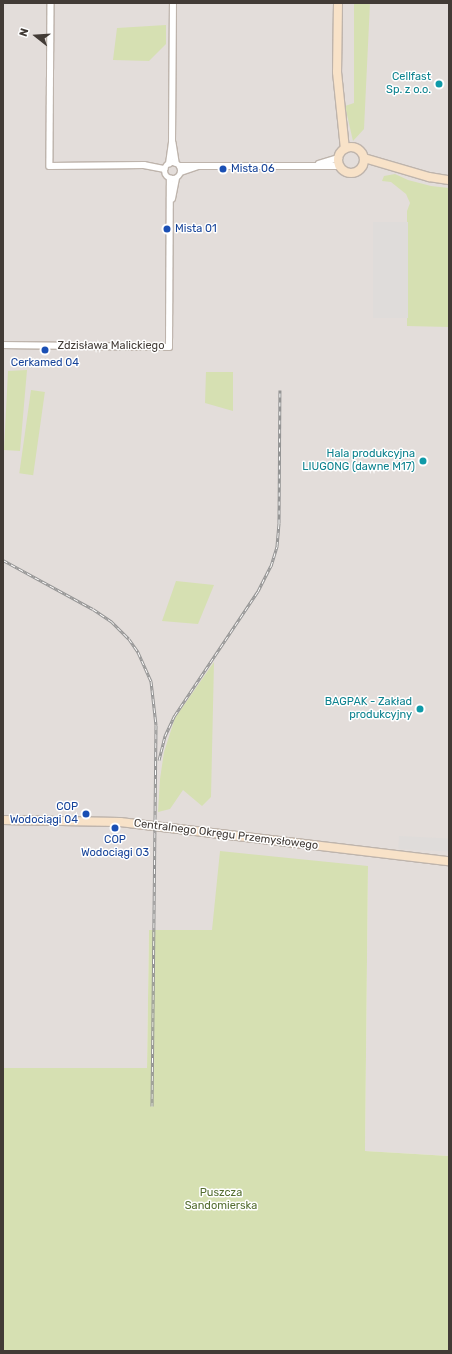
<!DOCTYPE html>
<html>
<head>
<meta charset="utf-8">
<style>
	body { margin:0 }
	#map { position:relative; width:452px; height:1354px; overflow:hidden; background:#f0ebe5; font-family:Rubik,sans-serif }
	div>[style] { position:absolute }
	.industrial>* { inset:0; background:#e3ddda }
	.green>* { inset:0; background:#d6e0b2; transform-origin:0 0 }
	.parking>* { inset:0; background:#dfdcda; transform-origin:0 0 }
	.roads { filter:drop-shadow(1px 0 #beb4ac) drop-shadow(-1px 0 #beb4ac) drop-shadow(0 1px #beb4ac) drop-shadow(0 -1px #beb4ac) }
	.street>* { height:5.5px; margin:-2.75px; padding:0 2.75px; transform-origin:2.75px; border-radius:2.75px; background:#fff }
	.street>.ring { margin:-2.75px; padding:0; box-sizing:content-box; background:none; border:5.5px solid #fff; border-radius:50% }
	.secondary>* { height:8px; margin:-4px; padding:0 4px; transform-origin:4px; border-radius:4px; background:#f8e2c8 }
	.secondary>.ring { margin:-4px; padding:0; box-sizing:content-box; background:none; border:8px solid #f8e2c8; border-radius:50% }
	.rail>* { height:3px; margin-top:-1.5px; transform-origin:0; background:repeating-linear-gradient(90deg,#fff 0 4.5px,#949494 0 9px); box-sizing:border-box; border-block:1px solid #949494 }
	.dots>* { width:11px; height:11px; translate:-50% -50%; box-sizing:border-box; border:2px solid #fff; border-radius:50% }
	span { translate:-50% -50%; white-space:nowrap; text-align:center; line-height:1.15; -webkit-text-stroke:3px #fff; paint-order:stroke }
	.culture-label { font-size:11px; color:#0d838f }
	.right { translate:-100% -50%; text-align:right }
	.transit-label { font-size:11px; color:#164399 }
	.left { translate:0 -50%; text-align:left }
	.street-label { font-size:11px; color:#423b36 }
	.park-label { font-size:11px; color:#546d30 }
	.frame { position:absolute; inset:0; border:4px solid #423b36; pointer-events:none }
	.north { position:absolute; left:16px; top:16px; width:40px; height:40px; -webkit-text-stroke:3px #fff; paint-order:stroke; rotate:287deg; font-size:11px; font-weight:700; line-height:16px; text-align:center; color:#423b36 }
	.north::after { content:''; display:block; margin:auto; width:14px; height:18px; background:#423b36; clip-path:polygon(50% 0,100% 100%,50% 72%,0 100%) }
</style>
</head>
<body>
<div id="map">
	<div class="industrial">
		<div style="clip-path:polygon(3px 3px,449px 3px,449px 1156px,365px 1151px,368px 866px,212px 930px,149px 930px,147px 1069px,3px 1068px)"></div>
	</div>
	<div class="green">
		<div style="clip-path:polygon(354px 3px,370px 3px,364px 129px,353px 141px,345px 106px,354px 103px)"></div>
		<div style="clip-path:polygon(166px 25px,166px 44px,149px 61px,113px 60px,117px 28px)"></div>
		<div style="clip-path:polygon(395px 174px,408px 180px,431px 186px,449px 188px,449px 327px,407px 326px,407px 211px,410px 203px,406px 194px,391px 182px,382px 181px,384px 176px)"></div>
		<div style="clip-path:polygon(27px 370px,20px 451px,4px 450px,8px 371px)"></div>
		<div style="clip-path:polygon(206px 372px,233px 372px,233px 411px,205px 403px)"></div>
		<div style="left:31px;top:390px;width:14px;height:84px;rotate:8deg"></div>
		<div style="clip-path:polygon(176px 581px,214px 585px,198px 624px,162px 621px)"></div>
		<div style="clip-path:polygon(214px 662px,211px 797px,202px 806px,183px 790px,170px 809px,158px 812px,160px 779px,164px 752px,175px 718px)"></div>
		<div style="clip-path:polygon(220px 851px,368px 866px,365px 1151px,449px 1156px,449px 1351px,3px 1351px,3px 1068px,147px 1068px,149px 930px,212px 930px)"></div>
	</div>
	<div class="parking">
		<div style="left:373px;top:222px;width:35px;height:96px"></div>
		<div style="left:399px;top:836px;width:50px;height:13px;rotate:3deg"></div>
	</div>
	<div class="roads">
		<div class="street">
			<div style="left:51px;top:3px;width:163px;rotate:90.4deg"></div>
			<div style="left:50px;top:166px;width:94px;rotate:-0.6deg"></div>
			<div style="left:144px;top:165px;width:21px;rotate:11deg"></div>
			<div style="left:173px;top:143px;width:20px;rotate:81deg"></div>
			<div class="ring" style="left:165px;top:163px;width:10.5px;height:10.5px"></div>
			<div style="left:169px;top:164px;width:22px;rotate:-82deg"></div>
			<div style="left:172px;top:142px;width:139px;rotate:-89.6deg"></div>
			<div style="left:319px;top:164px;width:21px;rotate:-17deg"></div>
			<div style="left:180px;top:166px;width:160px"></div>
			<div style="left:181px;top:172px;width:18px;rotate:-19deg"></div>
			<div style="left:172px;top:199px;width:20px;rotate:-79deg"></div>
			<div style="left:3px;top:345px;width:166px;rotate:0.7deg"></div>
			<div style="left:169px;top:347px;width:168px;rotate:-89.7deg"></div>
		</div>
		<div class="secondary">
			<div style="left:338px;top:3px;width:69px;rotate:90.8deg"></div>
			<div style="left:337px;top:72px;width:77px;rotate:84.1deg"></div>
			<div class="ring" style="left:338px;top:147px;width:18px;height:18px"></div>
			<div style="left:364px;top:158px;width:68px;rotate:16.3deg"></div>
			<div style="left:429px;top:177px;width:20px;rotate:9deg"></div>
			<div style="left:3px;top:820px;width:117px;rotate:1deg"></div>
			<div style="left:120px;top:822px;width:331px;rotate:6.8deg"></div>
		</div>
	</div>
	<div class="rail">
		<div style="left:3px;top:560px;width:102px;rotate:28.6deg"></div>
		<div style="left:93px;top:609px;width:22px;rotate:34deg"></div>
		<div style="left:111px;top:621px;width:25px;rotate:45deg"></div>
		<div style="left:129px;top:639px;width:16px;rotate:55deg"></div>
		<div style="left:138px;top:652px;width:32px;rotate:66deg"></div>
		<div style="left:151px;top:681px;width:44px;rotate:83.5deg"></div>
		<div style="left:156px;top:725px;width:381px;rotate:90.6deg"></div>
		<div style="left:159px;top:760px;width:25px;rotate:-76deg"></div>
		<div style="left:165px;top:736px;width:23px;rotate:-65deg"></div>
		<div style="left:175px;top:715px;width:149px;rotate:-56.2deg"></div>
		<div style="left:258px;top:591px;width:28px;rotate:-63deg"></div>
		<div style="left:271px;top:566px;width:21px;rotate:-73deg"></div>
		<div style="left:277px;top:546px;width:23px;rotate:-85deg"></div>
		<div style="left:279px;top:523px;width:133px;rotate:-89.6deg"></div>
	</div>
	<div class="dots">
		<div style="left:439px;top:84px;background:#0f9aa8"></div>
		<div style="left:223px;top:169px;background:#1a4fb4"></div>
		<div style="left:167px;top:229px;background:#1a4fb4"></div>
		<div style="left:45px;top:350px;background:#1a4fb4"></div>
		<div style="left:423px;top:461px;background:#0f9aa8"></div>
		<div style="left:420px;top:709px;background:#0f9aa8"></div>
		<div style="left:86px;top:814px;background:#1a4fb4"></div>
		<div style="left:115px;top:828px;background:#1a4fb4"></div>
	</div>
	<div class="culture-label">
		<span class="right" style="left:431px;top:84px">Cellfast<br>Sp. z o.o.</span>
		<span class="right" style="left:415px;top:461px">Hala produkcyjna<br>LIUGONG (dawne M17)</span>
		<span class="right" style="left:412px;top:709px">BAGPAK - Zakład<br>produkcyjny</span>
	</div>
	<div class="transit-label">
		<span class="left" style="left:231px;top:169px">Mista 06</span>
		<span class="left" style="left:175px;top:229px">Mista 01</span>
		<span style="left:45px;top:363px">Cerkamed 04</span>
		<span class="right" style="left:78px;top:814px">COP<br>Wodociągi 04</span>
		<span style="left:115px;top:847px">COP<br>Wodociągi 03</span>
	</div>
	<div class="street-label">
		<span style="left:111px;top:346px">Zdzisława Malickiego</span>
		<span style="left:226px;top:835px;rotate:7deg">Centralnego Okręgu Przemysłowego</span>
	</div>
	<div class="park-label">
		<span style="left:221px;top:1200px">Puszcza<br>Sandomierska</span>
	</div>
	<div class="frame"></div>
	<div class="north">N</div>
</div>
</body>
</html>
